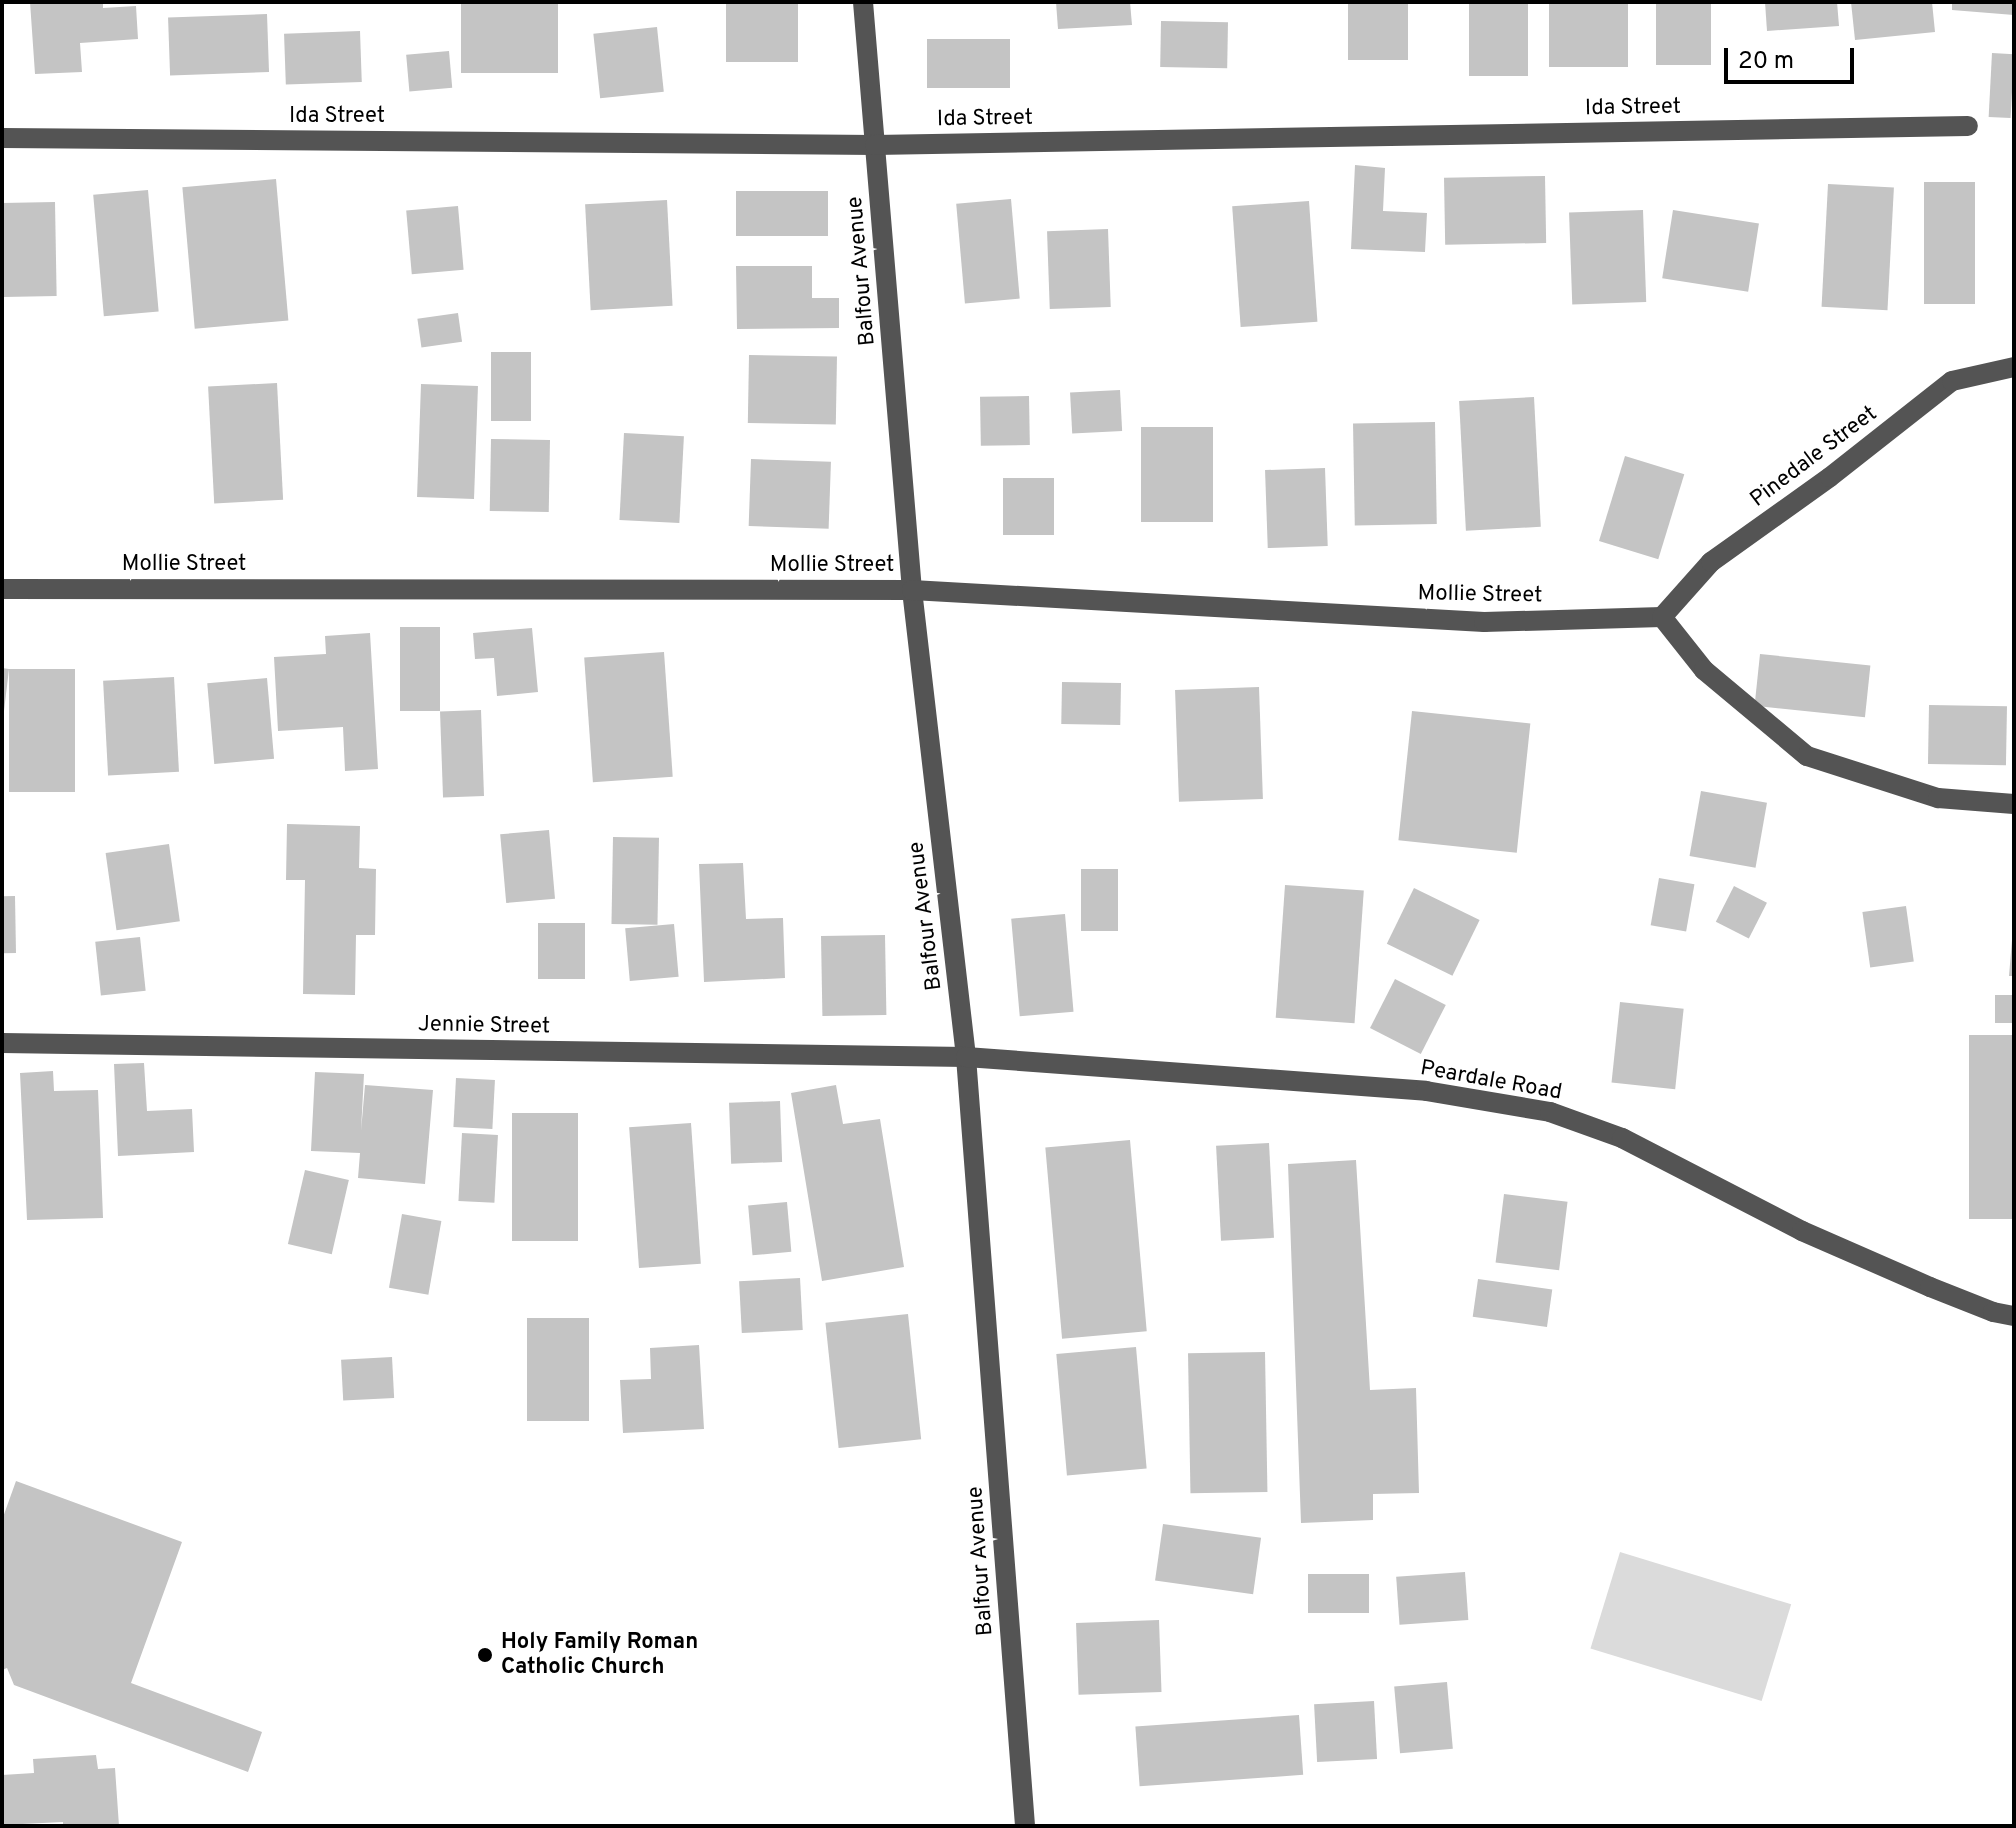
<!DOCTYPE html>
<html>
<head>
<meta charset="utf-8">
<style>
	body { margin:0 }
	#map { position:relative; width:2016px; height:1828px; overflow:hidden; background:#fff; font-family:Overpass,sans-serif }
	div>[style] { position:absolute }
	.green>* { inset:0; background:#dbdbdb; transform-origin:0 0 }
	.building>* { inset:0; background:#c4c4c4; transform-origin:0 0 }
	.minor>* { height:20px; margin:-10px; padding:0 10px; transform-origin:10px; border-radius:10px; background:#545454 }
	.dots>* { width:22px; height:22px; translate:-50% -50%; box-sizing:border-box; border:4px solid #fff; border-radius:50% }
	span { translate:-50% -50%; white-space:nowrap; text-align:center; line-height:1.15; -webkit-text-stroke:8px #fff; paint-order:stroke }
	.street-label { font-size:22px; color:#000 }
	.poi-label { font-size:22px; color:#000; font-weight:700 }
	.left { translate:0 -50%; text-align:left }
	.frame { position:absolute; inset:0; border:4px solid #000; pointer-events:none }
	.scale { position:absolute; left:1724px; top:48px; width:130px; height:36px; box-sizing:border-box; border:4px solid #000; border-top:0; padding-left:10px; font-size:24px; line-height:28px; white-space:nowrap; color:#000; -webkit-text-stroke:6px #fff; paint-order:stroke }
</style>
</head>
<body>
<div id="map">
	<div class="green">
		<div style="left:1620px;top:1552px;width:179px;height:101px;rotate:17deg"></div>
	</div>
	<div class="building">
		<div style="clip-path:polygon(30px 2px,103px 2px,103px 8px,136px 6px,138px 39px,80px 43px,82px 72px,35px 74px)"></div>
		<div style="left:461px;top:2px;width:97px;height:71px"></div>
		<div style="left:726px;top:2px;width:72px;height:60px"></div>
		<div style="clip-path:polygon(1056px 2px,1130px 2px,1132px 25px,1058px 29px)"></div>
		<div style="left:1348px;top:2px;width:60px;height:58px"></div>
		<div style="left:1469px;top:2px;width:59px;height:74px"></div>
		<div style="left:1549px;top:2px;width:79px;height:65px"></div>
		<div style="left:1656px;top:2px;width:55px;height:63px"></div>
		<div style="clip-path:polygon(1765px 2px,1837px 2px,1839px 26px,1767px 31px)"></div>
		<div style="clip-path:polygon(1851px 2px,1932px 2px,1935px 32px,1855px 40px)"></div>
		<div style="clip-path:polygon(1952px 2px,2014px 2px,2014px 15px,1952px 10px)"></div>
		<div style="left:267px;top:14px;width:58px;height:99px;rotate:88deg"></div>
		<div style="left:1161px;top:21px;width:67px;height:46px;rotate:1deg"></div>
		<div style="left:657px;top:27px;width:65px;height:64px;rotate:84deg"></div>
		<div style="left:360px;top:31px;width:51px;height:76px;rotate:88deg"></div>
		<div style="left:927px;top:39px;width:83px;height:49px"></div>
		<div style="left:449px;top:51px;width:37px;height:43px;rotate:85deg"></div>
		<div style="left:1992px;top:53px;width:22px;height:64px;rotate:3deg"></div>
		<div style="clip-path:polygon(1355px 165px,1385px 168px,1383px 211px,1427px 213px,1425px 252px,1351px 249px)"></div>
		<div style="left:1545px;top:176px;width:67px;height:101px;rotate:89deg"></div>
		<div style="left:276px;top:179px;width:142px;height:94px;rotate:85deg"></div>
		<div style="left:1975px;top:182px;width:122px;height:51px;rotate:90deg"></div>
		<div style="left:1828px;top:184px;width:66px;height:123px;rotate:3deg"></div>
		<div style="left:148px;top:190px;width:122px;height:55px;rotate:85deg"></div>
		<div style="left:736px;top:191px;width:92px;height:45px"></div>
		<div style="left:1011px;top:199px;width:100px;height:55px;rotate:85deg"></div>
		<div style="left:667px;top:200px;width:106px;height:82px;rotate:87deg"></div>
		<div style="left:1309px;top:201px;width:121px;height:77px;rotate:86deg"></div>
		<div style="left:55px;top:202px;width:94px;height:53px;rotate:89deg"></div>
		<div style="left:458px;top:206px;width:64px;height:52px;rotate:85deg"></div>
		<div style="left:1643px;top:210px;width:92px;height:74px;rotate:88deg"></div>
		<div style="left:1673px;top:210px;width:87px;height:69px;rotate:9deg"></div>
		<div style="left:1108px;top:229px;width:78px;height:61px;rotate:88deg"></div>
		<div style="clip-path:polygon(736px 266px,812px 266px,812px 298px,839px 298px,839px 328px,737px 329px)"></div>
		<div style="left:458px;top:313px;width:29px;height:41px;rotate:82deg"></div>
		<div style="left:491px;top:352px;width:40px;height:69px"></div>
		<div style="left:749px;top:355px;width:88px;height:68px;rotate:1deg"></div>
		<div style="left:277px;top:383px;width:117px;height:69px;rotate:87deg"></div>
		<div style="left:421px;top:384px;width:57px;height:113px;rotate:2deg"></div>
		<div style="left:1120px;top:390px;width:41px;height:50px;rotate:87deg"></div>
		<div style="left:1029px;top:396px;width:49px;height:49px;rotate:89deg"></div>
		<div style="left:1534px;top:397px;width:130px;height:75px;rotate:87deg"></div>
		<div style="left:1435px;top:422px;width:102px;height:82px;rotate:89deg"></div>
		<div style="left:1141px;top:427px;width:72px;height:95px"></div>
		<div style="left:624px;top:433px;width:60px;height:87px;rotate:3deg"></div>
		<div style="left:491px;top:439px;width:59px;height:72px;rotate:1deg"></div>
		<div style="left:1625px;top:456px;width:62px;height:89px;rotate:17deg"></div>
		<div style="left:751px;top:459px;width:80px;height:67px;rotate:2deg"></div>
		<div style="left:1325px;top:468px;width:78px;height:60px;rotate:88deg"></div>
		<div style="left:1003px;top:478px;width:51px;height:57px"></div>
		<div style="left:400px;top:627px;width:40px;height:84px"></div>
		<div style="clip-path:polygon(532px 628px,538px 692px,497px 696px,494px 658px,475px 659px,473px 633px)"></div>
		<div style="clip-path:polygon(370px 633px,378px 769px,345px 771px,343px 727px,278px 731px,274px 657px,326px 654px,325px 636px)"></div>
		<div style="left:664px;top:652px;width:125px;height:80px;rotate:86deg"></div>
		<div style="left:1760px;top:654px;width:111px;height:52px;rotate:6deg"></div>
		<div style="clip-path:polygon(2px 668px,9px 669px,4px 711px,2px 711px)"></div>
		<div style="left:9px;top:669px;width:66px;height:123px"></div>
		<div style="left:174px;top:677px;width:95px;height:71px;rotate:87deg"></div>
		<div style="left:267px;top:678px;width:81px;height:60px;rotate:85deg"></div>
		<div style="left:1062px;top:682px;width:59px;height:42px;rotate:1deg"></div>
		<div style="left:1259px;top:687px;width:112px;height:84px;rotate:88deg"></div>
		<div style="left:1929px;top:705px;width:78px;height:59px;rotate:1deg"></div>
		<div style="left:481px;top:710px;width:86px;height:41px;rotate:88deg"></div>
		<div style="left:1412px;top:711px;width:119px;height:130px;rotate:6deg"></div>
		<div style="left:1701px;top:791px;width:67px;height:66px;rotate:10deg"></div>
		<div style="clip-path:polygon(287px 824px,360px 826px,359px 868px,376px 869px,375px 935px,356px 935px,355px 995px,303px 994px,305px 880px,286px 880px)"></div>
		<div style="left:549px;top:830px;width:69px;height:49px;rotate:85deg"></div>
		<div style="left:613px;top:837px;width:46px;height:87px;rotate:1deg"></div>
		<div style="left:169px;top:844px;width:78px;height:64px;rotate:82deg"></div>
		<div style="clip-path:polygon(743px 863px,746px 919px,783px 918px,785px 978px,704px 982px,699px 864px)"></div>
		<div style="left:1081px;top:869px;width:37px;height:62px"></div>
		<div style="left:1659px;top:878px;width:36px;height:48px;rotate:10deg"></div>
		<div style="left:1285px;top:885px;width:79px;height:133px;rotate:4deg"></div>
		<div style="left:1734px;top:886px;width:37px;height:40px;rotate:27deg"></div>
		<div style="left:1414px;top:888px;width:73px;height:62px;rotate:26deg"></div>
		<div style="left:15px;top:896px;width:57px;height:13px;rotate:89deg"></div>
		<div style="left:1906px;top:906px;width:56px;height:44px;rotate:82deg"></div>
		<div style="left:1065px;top:914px;width:98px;height:54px;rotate:85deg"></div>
		<div style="left:538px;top:923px;width:47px;height:56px"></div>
		<div style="left:674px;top:924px;width:53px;height:49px;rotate:85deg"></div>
		<div style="left:885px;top:935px;width:80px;height:64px;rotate:89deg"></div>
		<div style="left:140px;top:937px;width:54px;height:45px;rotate:84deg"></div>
		<div style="clip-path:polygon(2012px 940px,2014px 940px,2014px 976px,2009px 976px)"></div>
		<div style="left:1395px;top:979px;width:57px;height:55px;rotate:27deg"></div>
		<div style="left:2014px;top:995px;width:28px;height:19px;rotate:90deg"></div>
		<div style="left:1620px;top:1002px;width:64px;height:81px;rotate:6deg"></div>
		<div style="left:2014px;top:1035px;width:184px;height:45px;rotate:90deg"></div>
		<div style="clip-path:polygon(144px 1063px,147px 1111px,192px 1109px,194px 1152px,118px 1156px,114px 1064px)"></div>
		<div style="clip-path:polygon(53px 1071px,54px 1091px,98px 1090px,103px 1218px,27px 1220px,20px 1073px)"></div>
		<div style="clip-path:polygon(315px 1072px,364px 1074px,361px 1131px,365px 1085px,433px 1090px,425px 1184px,358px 1178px,360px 1153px,311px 1151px)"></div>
		<div style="left:456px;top:1078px;width:39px;height:49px;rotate:3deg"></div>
		<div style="clip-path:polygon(836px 1085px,843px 1124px,880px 1119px,904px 1267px,822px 1281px,791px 1093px)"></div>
		<div style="left:780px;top:1101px;width:61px;height:51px;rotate:88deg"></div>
		<div style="left:512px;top:1113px;width:66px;height:128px"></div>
		<div style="left:691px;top:1123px;width:141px;height:62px;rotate:86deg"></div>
		<div style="left:462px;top:1133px;width:36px;height:68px;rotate:3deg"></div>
		<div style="left:1130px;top:1140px;width:192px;height:85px;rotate:85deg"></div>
		<div style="left:1269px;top:1143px;width:95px;height:53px;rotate:87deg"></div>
		<div style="clip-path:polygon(1356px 1160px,1370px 1390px,1416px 1388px,1419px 1493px,1373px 1494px,1373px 1520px,1301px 1523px,1288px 1164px)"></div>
		<div style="left:305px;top:1170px;width:45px;height:76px;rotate:13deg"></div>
		<div style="left:1504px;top:1194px;width:64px;height:69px;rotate:7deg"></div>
		<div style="left:787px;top:1202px;width:50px;height:39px;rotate:85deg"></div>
		<div style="left:402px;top:1214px;width:40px;height:75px;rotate:10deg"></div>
		<div style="left:800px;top:1278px;width:52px;height:61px;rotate:87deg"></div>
		<div style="left:1478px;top:1279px;width:75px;height:38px;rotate:8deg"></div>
		<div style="left:908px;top:1314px;width:126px;height:83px;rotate:84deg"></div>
		<div style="left:589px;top:1318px;width:103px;height:62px;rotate:90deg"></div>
		<div style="clip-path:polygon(699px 1345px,704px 1429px,623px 1433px,620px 1380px,651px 1379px,650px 1348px)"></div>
		<div style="left:1136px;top:1347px;width:122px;height:80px;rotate:85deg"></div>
		<div style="left:1265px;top:1352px;width:140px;height:77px;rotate:89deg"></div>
		<div style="left:392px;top:1357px;width:41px;height:51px;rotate:87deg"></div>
		<div style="clip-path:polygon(16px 1481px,182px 1542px,131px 1683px,262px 1732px,248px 1772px,14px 1685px,7px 1668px,2px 1670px,2px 1520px)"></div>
		<div style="left:1163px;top:1524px;width:99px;height:57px;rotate:8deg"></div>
		<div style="left:1465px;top:1572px;width:48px;height:69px;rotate:86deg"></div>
		<div style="left:1308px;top:1574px;width:61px;height:39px"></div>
		<div style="left:1159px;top:1620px;width:72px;height:83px;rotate:88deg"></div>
		<div style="left:1447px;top:1682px;width:67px;height:53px;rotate:85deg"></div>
		<div style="left:1374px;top:1701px;width:58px;height:60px;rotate:87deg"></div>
		<div style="left:1299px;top:1715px;width:60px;height:164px;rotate:86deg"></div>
		<div style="clip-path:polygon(96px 1755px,98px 1769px,115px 1768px,119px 1826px,63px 1826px,63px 1822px,2px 1825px,2px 1775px,34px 1773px,33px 1759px)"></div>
	</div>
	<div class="minor">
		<div style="left:863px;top:2px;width:590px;rotate:85.24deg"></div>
		<div style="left:912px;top:590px;width:470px;rotate:83.4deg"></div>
		<div style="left:966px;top:1057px;width:771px;rotate:85.61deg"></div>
		<div style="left:2px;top:138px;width:873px;rotate:0.46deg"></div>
		<div style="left:875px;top:145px;width:1093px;rotate:-1deg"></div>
		<div style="left:2px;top:589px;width:910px;rotate:0.06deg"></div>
		<div style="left:912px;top:590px;width:573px;rotate:3.2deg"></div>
		<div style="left:1484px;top:622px;width:178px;rotate:-1.6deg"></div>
		<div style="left:1662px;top:617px;width:74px;rotate:-48.3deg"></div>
		<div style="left:1711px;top:562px;width:146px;rotate:-35.5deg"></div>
		<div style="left:1830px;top:477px;width:155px;rotate:-38.2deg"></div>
		<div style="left:1952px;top:381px;width:64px;rotate:-12.7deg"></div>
		<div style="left:1662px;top:617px;width:68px;rotate:51.6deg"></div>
		<div style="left:1704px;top:670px;width:134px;rotate:39.9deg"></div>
		<div style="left:1807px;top:756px;width:138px;rotate:17.8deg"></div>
		<div style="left:1938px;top:798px;width:76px;rotate:4.5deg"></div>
		<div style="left:2px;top:1043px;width:964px;rotate:0.83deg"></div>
		<div style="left:966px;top:1057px;width:461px;rotate:4.2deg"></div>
		<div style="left:1426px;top:1091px;width:126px;rotate:9.6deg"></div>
		<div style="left:1550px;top:1112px;width:77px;rotate:19.9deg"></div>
		<div style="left:1622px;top:1138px;width:203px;rotate:27.3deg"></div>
		<div style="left:1802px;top:1231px;width:140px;rotate:23.6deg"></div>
		<div style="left:1930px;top:1287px;width:68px;rotate:21.6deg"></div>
		<div style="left:1993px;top:1312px;width:21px;rotate:11deg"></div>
	</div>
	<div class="dots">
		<div style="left:485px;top:1655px;background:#000"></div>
	</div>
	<div class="street-label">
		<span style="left:1633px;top:108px;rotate:-1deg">Ida Street</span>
		<span style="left:337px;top:117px">Ida Street</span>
		<span style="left:985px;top:119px;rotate:-1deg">Ida Street</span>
		<span style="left:862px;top:271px;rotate:-95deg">Balfour Avenue</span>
		<span style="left:1814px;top:457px;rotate:-37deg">Pinedale Street</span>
		<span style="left:184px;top:565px">Mollie Street</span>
		<span style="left:832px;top:566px">Mollie Street</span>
		<span style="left:1480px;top:595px;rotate:1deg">Mollie Street</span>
		<span style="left:926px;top:916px;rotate:-97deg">Balfour Avenue</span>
		<span style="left:484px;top:1026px;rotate:1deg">Jennie Street</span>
		<span style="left:1491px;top:1081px;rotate:10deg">Peardale Road</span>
		<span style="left:981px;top:1561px;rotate:-94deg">Balfour Avenue</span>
	</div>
	<div class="poi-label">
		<span class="left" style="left:501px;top:1655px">Holy Family Roman<br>Catholic Church</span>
	</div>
	<div class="frame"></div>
	<div class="scale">20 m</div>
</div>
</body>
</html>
